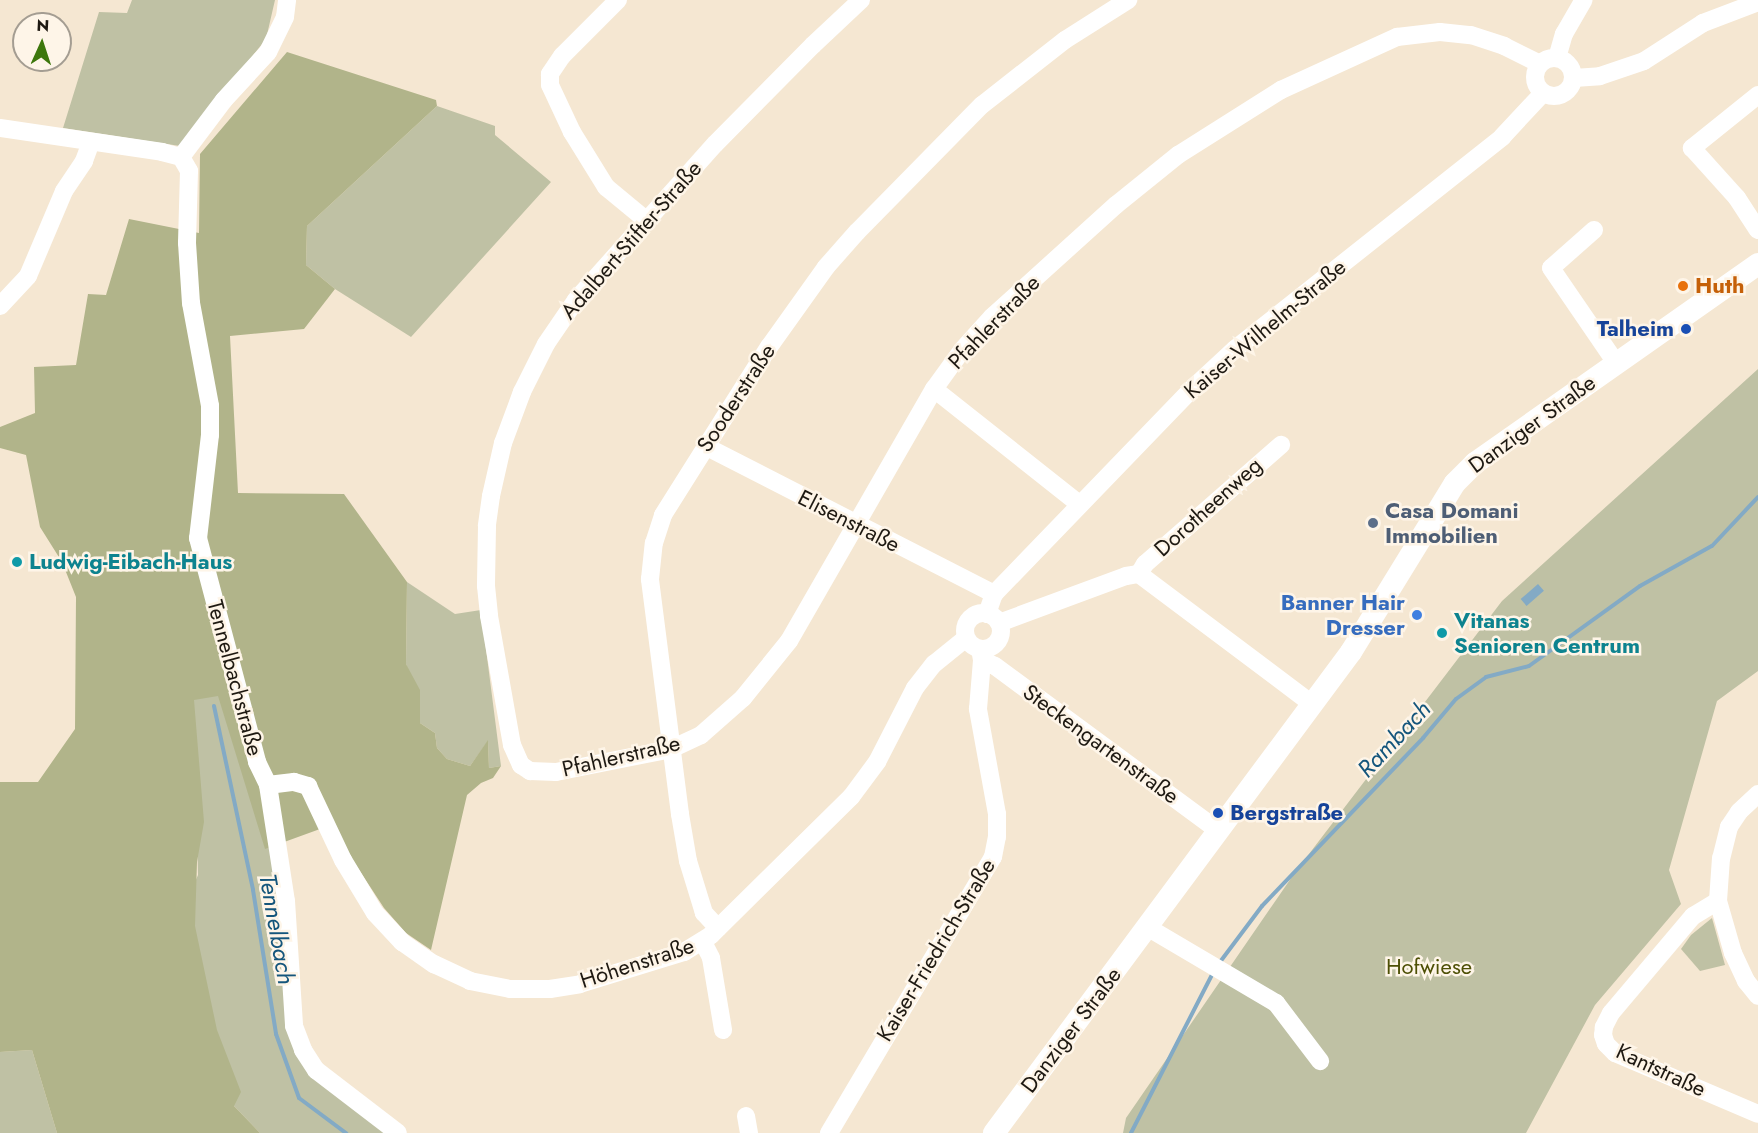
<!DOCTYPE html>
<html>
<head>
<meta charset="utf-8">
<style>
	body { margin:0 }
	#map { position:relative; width:1758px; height:1133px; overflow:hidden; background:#f5e7d2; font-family:Jost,sans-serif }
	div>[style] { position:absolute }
	.green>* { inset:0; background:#bfc1a4 }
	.forest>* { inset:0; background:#b1b48a }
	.water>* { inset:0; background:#83aac5; transform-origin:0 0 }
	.stream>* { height:4px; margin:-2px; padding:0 2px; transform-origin:2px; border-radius:2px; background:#83aac5 }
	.minor>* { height:18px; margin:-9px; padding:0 9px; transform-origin:9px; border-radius:9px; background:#fff }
	.minor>.ring { margin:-9px; padding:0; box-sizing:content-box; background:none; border:18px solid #fff; border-radius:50% }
	.major>* { height:22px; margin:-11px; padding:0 11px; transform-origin:11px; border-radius:11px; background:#fff }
	.dots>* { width:16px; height:16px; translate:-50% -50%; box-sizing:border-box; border:3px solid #fef5e8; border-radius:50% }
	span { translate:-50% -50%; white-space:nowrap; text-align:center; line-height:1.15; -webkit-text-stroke:5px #fef5e8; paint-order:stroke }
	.street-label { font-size:22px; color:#1e1912 }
	.food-label { font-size:22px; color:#c56008; font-weight:700 }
	.left { translate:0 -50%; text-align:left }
	.transit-label { font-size:22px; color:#164399; font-weight:700 }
	.right { translate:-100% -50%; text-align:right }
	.service-label { font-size:22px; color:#4e5e75; font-weight:700 }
	.culture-label { font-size:22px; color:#0d838f; font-weight:700 }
	.shop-label { font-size:22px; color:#366cbe; font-weight:700 }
	.park-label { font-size:22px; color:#4e5006 }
	.water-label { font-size:24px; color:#15567c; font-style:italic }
	.north { position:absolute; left:12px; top:12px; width:60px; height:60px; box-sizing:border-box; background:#fef5e8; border:2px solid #a49d92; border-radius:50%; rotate:3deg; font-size:16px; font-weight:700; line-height:24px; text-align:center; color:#1e1912 }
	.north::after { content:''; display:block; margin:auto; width:21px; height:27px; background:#3d770c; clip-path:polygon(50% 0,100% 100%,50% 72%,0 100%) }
</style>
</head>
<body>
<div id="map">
	<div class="green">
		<div style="clip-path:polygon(132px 0,275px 0,266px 39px,180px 146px,63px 128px,99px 12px,127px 13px)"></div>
		<div style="clip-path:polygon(437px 106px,495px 126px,495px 135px,551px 182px,411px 337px,335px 289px,306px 265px,307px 226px)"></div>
		<div style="clip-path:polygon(1758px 369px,1758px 671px,1717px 701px,1669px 870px,1681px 904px,1595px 1005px,1526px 1133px,1123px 1133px,1126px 1118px,1296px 871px,1502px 601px)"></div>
		<div style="clip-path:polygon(407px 582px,455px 614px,481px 610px,501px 766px,489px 768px,488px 741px,470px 766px,447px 759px,437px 748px,435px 733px,420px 723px,420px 707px,406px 664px)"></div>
		<div style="clip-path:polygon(200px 632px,257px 762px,303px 1050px,398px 1133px,260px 1133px,234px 1106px,207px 1018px,188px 898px,198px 875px,197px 825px,186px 688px)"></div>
		<div style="clip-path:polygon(1712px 918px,1725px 965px,1700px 971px,1681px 949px,1691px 935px)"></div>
		<div style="clip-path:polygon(32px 1050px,57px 1133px,0 1133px,0 1052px)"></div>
	</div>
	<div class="forest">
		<div style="clip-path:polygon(287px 52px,436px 100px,437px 106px,307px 226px,306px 265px,335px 289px,304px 329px,230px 336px,238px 493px,344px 494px,407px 582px,406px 664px,420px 690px,420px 723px,435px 733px,437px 748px,447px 759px,470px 766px,488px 740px,489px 768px,501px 766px,493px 778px,481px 783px,467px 795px,431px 950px,406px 933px,384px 908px,350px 856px,320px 829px,265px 849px,218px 696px,194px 700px,204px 822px,197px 862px,195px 926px,217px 1030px,241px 1092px,234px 1106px,260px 1133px,57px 1133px,32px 1050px,0 1052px,0 782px,38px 782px,75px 729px,76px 597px,62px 562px,40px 527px,26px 455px,0 448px,0 427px,35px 413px,34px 367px,76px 365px,88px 294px,106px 295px,129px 219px,199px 233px,200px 154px)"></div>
	</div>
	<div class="water">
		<div style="left:1538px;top:584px;width:9px;height:23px;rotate:49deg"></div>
	</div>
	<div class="stream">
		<div style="left:214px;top:706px;width:188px;rotate:78deg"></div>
		<div style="left:253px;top:890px;width:146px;rotate:80.9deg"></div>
		<div style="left:276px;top:1034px;width:68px;rotate:70.2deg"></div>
		<div style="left:299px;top:1098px;width:59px;rotate:36.7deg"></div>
		<div style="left:1220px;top:962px;width:70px;rotate:-53.1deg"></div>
		<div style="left:1262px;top:906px;width:233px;rotate:-46.2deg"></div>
		<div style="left:1423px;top:738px;width:51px;rotate:-49.8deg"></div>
		<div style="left:1456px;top:699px;width:37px;rotate:-36deg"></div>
		<div style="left:1486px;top:677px;width:44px;rotate:-14.3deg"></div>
		<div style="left:1529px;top:666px;width:137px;rotate:-35.8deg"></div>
		<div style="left:1640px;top:586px;width:82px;rotate:-29.1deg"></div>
		<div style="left:1712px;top:546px;width:67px;rotate:-46.8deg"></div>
		<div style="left:1131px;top:1133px;width:182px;rotate:-62.9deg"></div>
	</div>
	<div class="minor">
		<div style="left:618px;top:0;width:79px;rotate:135deg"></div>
		<div style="left:562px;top:56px;width:22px;rotate:124deg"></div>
		<div style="left:550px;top:74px;width:11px;rotate:90deg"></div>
		<div style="left:550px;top:85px;width:52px;rotate:64.9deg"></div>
		<div style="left:572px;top:132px;width:65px;rotate:58.3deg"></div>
		<div style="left:606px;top:187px;width:52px;rotate:39.5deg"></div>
		<div style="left:861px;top:0;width:66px;rotate:136.8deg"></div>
		<div style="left:813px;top:45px;width:139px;rotate:134.7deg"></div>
		<div style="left:715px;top:144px;width:209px;rotate:131.7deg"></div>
		<div style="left:576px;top:300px;width:53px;rotate:124.3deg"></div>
		<div style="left:546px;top:344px;width:54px;rotate:116.6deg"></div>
		<div style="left:522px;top:392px;width:54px;rotate:110.4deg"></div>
		<div style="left:503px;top:443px;width:54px;rotate:102.8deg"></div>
		<div style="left:491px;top:496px;width:30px;rotate:98deg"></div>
		<div style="left:487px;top:526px;width:60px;rotate:91deg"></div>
		<div style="left:486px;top:586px;width:30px;rotate:84deg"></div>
		<div style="left:489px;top:616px;width:131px;rotate:79.9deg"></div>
		<div style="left:512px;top:745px;width:22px;rotate:66deg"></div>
		<div style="left:521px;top:765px;width:11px;rotate:34deg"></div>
		<div style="left:530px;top:771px;width:26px;rotate:2deg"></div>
		<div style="left:556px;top:772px;width:117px;rotate:-11.3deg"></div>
		<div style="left:671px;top:749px;width:33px;rotate:-25deg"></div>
		<div style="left:701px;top:735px;width:56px;rotate:-41.4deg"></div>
		<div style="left:743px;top:698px;width:73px;rotate:-51.1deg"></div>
		<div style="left:789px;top:641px;width:291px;rotate:-60.1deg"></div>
		<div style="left:934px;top:389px;width:49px;rotate:-54.1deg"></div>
		<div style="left:963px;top:349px;width:43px;rotate:-47.8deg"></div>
		<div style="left:992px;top:317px;width:167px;rotate:-42.1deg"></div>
		<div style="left:1116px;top:205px;width:80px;rotate:-38.9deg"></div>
		<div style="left:1178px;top:155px;width:122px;rotate:-32.3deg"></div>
		<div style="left:1281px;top:90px;width:128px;rotate:-24.6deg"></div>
		<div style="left:1397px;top:37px;width:43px;rotate:-6.6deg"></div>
		<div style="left:1440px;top:32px;width:31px;rotate:6deg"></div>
		<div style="left:1471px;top:35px;width:35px;rotate:18deg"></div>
		<div style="left:1504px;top:46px;width:40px;rotate:26.6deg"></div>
		<div class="ring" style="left:1535px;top:58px;width:20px;height:20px"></div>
		<div style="left:1557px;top:58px;width:25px;rotate:-74deg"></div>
		<div style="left:1564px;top:34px;width:39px;rotate:-60deg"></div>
		<div style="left:1574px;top:78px;width:26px;rotate:-4deg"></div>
		<div style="left:1600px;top:76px;width:46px;rotate:-18.8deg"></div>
		<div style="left:1644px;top:61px;width:70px;rotate:-32.8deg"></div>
		<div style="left:1703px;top:23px;width:59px;rotate:-20.9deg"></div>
		<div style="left:1758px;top:95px;width:85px;rotate:141.2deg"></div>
		<div style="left:1692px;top:148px;width:67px;rotate:48deg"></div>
		<div style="left:1737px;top:198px;width:38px;rotate:57deg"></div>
		<div style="left:0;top:128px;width:164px;rotate:8.4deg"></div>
		<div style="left:162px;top:152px;width:20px;rotate:15deg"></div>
		<div style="left:181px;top:157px;width:16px;rotate:60deg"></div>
		<div style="left:189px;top:171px;width:72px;rotate:91.6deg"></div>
		<div style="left:187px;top:243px;width:60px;rotate:86.2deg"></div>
		<div style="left:191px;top:303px;width:105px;rotate:79.5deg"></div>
		<div style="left:210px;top:406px;width:29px;rotate:90deg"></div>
		<div style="left:210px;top:435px;width:104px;rotate:96.6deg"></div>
		<div style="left:198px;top:538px;width:232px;rotate:75.2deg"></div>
		<div style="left:257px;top:762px;width:25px;rotate:64deg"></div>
		<div style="left:268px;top:785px;width:117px;rotate:81.2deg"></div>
		<div style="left:286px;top:901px;width:125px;rotate:86.3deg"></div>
		<div style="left:294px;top:1026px;width:26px;rotate:69deg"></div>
		<div style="left:303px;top:1050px;width:24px;rotate:57deg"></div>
		<div style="left:316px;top:1070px;width:103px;rotate:37.5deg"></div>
		<div style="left:181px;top:157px;width:71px;rotate:-53deg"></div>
		<div style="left:224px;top:100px;width:65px;rotate:-47.5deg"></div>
		<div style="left:268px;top:52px;width:39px;rotate:-64deg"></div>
		<div style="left:285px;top:17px;width:17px;rotate:-83deg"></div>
		<div style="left:1594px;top:230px;width:57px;rotate:138.5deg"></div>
		<div style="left:1551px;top:268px;width:115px;rotate:55.6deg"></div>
		<div style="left:0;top:306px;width:41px;rotate:-47deg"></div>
		<div style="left:28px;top:276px;width:92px;rotate:-67deg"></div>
		<div style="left:64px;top:191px;width:36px;rotate:-56deg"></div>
		<div style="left:84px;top:161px;width:20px;rotate:-70deg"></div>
		<div style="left:934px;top:389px;width:185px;rotate:38.4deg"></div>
		<div style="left:705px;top:446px;width:325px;rotate:27.1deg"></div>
		<div style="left:1139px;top:574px;width:12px;rotate:-59deg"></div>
		<div style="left:1145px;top:564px;width:181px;rotate:-41.2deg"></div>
		<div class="ring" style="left:965px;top:613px;width:18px;height:18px"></div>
		<div style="left:987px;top:614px;width:21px;rotate:-71deg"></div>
		<div style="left:994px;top:594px;width:289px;rotate:-46deg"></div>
		<div style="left:1195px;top:386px;width:54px;rotate:-42.8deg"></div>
		<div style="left:1235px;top:349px;width:341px;rotate:-38.4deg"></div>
		<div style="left:1502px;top:137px;width:60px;rotate:-47deg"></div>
		<div style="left:999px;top:623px;width:135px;rotate:-20.3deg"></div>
		<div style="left:1126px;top:576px;width:13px;rotate:-9deg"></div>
		<div style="left:1139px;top:574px;width:216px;rotate:36.9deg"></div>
		<div style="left:982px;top:660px;width:14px;rotate:25deg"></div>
		<div style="left:995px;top:666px;width:278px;rotate:36.4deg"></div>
		<div style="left:268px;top:785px;width:26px;rotate:-7deg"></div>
		<div style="left:294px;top:782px;width:15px;rotate:16deg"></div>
		<div style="left:308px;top:786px;width:82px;rotate:64.7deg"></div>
		<div style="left:343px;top:860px;width:62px;rotate:58.9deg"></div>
		<div style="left:375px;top:913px;width:40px;rotate:47deg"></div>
		<div style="left:402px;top:942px;width:39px;rotate:35deg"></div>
		<div style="left:434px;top:964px;width:40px;rotate:25deg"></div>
		<div style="left:470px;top:981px;width:41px;rotate:11.3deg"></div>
		<div style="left:510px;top:989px;width:40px"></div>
		<div style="left:550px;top:989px;width:30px;rotate:-9deg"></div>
		<div style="left:580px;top:984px;width:109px;rotate:-17.1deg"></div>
		<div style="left:684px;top:952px;width:32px;rotate:-32deg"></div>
		<div style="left:711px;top:935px;width:197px;rotate:-44.6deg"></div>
		<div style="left:851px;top:797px;width:44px;rotate:-53.4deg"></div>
		<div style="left:877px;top:762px;width:83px;rotate:-62.8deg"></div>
		<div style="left:915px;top:688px;width:31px;rotate:-52deg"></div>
		<div style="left:934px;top:664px;width:41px;rotate:-39.1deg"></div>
		<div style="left:1758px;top:794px;width:26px;rotate:137deg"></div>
		<div style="left:1739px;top:812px;width:18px;rotate:124deg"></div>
		<div style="left:1729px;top:827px;width:32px;rotate:104deg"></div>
		<div style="left:1721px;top:858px;width:43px;rotate:94deg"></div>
		<div style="left:1718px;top:901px;width:54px;rotate:73.9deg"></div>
		<div style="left:1733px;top:953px;width:31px;rotate:65deg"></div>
		<div style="left:1746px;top:981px;width:19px;rotate:51deg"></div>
		<div style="left:1718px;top:901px;width:29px;rotate:149deg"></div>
		<div style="left:1693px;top:916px;width:127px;rotate:130.2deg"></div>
		<div style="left:1611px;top:1013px;width:16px;rotate:117deg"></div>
		<div style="left:1604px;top:1027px;width:8px;rotate:97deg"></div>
		<div style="left:1603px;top:1035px;width:9px;rotate:72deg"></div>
		<div style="left:1606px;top:1044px;width:13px;rotate:45deg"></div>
		<div style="left:1615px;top:1053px;width:155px;rotate:23.1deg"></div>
		<div style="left:1147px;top:927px;width:150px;rotate:30.5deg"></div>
		<div style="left:1276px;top:1003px;width:73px;rotate:52.8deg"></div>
		<div style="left:718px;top:928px;width:21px;rotate:-133deg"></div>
		<div style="left:704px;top:913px;width:54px;rotate:-107.1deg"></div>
		<div style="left:688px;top:861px;width:48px;rotate:-99.7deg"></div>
		<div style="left:680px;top:814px;width:237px;rotate:-97.3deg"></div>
		<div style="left:650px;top:579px;width:36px;rotate:-84deg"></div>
		<div style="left:654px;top:543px;width:29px;rotate:-72deg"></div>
		<div style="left:663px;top:515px;width:199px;rotate:-57.8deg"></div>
		<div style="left:769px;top:347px;width:98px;rotate:-54.5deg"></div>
		<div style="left:826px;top:267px;width:47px;rotate:-48.5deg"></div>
		<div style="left:857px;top:232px;width:178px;rotate:-45.5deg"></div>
		<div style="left:982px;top:105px;width:105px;rotate:-38.1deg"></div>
		<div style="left:1065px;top:40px;width:75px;rotate:-32.4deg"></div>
		<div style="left:703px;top:942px;width:18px;rotate:63deg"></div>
		<div style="left:711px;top:958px;width:73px;rotate:80.5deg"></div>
		<div style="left:746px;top:1116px;width:17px;rotate:80deg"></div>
		<div style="left:829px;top:1133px;width:321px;rotate:-59.3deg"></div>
		<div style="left:993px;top:857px;width:20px;rotate:-79deg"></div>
		<div style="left:997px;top:837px;width:23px;rotate:-90deg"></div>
		<div style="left:997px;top:814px;width:107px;rotate:-100.3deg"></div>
		<div style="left:978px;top:709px;width:49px;rotate:-85.3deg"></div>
		<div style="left:982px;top:660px;width:11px;rotate:-100deg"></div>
	</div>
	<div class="major">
		<div style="left:994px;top:1133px;width:599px;rotate:-53.42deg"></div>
		<div style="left:1351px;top:652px;width:198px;rotate:-58.4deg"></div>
		<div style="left:1455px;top:483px;width:28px;rotate:-45deg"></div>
		<div style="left:1475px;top:463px;width:346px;rotate:-35.1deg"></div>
	</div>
	<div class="dots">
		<div style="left:1683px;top:286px;background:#e8710a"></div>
		<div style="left:1686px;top:329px;background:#1a4fb4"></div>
		<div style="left:1373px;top:523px;background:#5c6f8a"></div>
		<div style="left:17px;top:562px;background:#0f9aa8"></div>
		<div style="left:1417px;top:615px;background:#3f7fe0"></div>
		<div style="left:1442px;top:633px;background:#0f9aa8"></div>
		<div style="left:1218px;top:813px;background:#1a4fb4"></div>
	</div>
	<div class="street-label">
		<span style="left:631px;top:240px;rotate:-49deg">Adalbert-Stifter-Straße</span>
		<span style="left:994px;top:322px;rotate:-46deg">Pfahlerstraße</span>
		<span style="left:1265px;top:329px;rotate:-40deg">Kaiser-Wilhelm-Straße</span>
		<span style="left:736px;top:398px;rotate:-57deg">Sooderstraße</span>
		<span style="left:1532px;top:424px;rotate:-36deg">Danziger Straße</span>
		<span style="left:1208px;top:507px;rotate:-42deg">Dorotheenweg</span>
		<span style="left:849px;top:521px;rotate:27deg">Elisenstraße</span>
		<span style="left:235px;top:678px;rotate:75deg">Tennelbachstraße</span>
		<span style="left:1101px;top:744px;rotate:36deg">Steckengartenstraße</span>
		<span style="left:621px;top:756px;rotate:-13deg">Pfahlerstraße</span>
		<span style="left:936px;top:950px;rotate:-59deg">Kaiser-Friedrich-Straße</span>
		<span style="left:637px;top:963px;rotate:-18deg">Höhenstraße</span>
		<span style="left:1071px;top:1030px;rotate:-53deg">Danziger Straße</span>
		<span style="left:1661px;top:1070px;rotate:25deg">Kantstraße</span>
	</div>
	<div class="food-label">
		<span class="left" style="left:1695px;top:286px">Huth</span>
	</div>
	<div class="transit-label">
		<span class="right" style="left:1674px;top:329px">Talheim</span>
		<span class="left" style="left:1230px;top:813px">Bergstraße</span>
	</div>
	<div class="service-label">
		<span class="left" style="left:1385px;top:523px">Casa Domani<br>Immobilien</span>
	</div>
	<div class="culture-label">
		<span class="left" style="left:29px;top:562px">Ludwig-Eibach-Haus</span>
		<span class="left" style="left:1454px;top:633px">Vitanas<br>Senioren Centrum</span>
	</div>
	<div class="shop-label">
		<span class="right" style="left:1405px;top:615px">Banner Hair<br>Dresser</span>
	</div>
	<div class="park-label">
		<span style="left:1429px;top:967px">Hofwiese</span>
	</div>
	<div class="water-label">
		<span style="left:1394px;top:739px;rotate:-47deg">Rambach</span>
		<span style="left:277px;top:929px;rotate:80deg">Tennelbach</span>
	</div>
	<div class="north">N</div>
</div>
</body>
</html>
